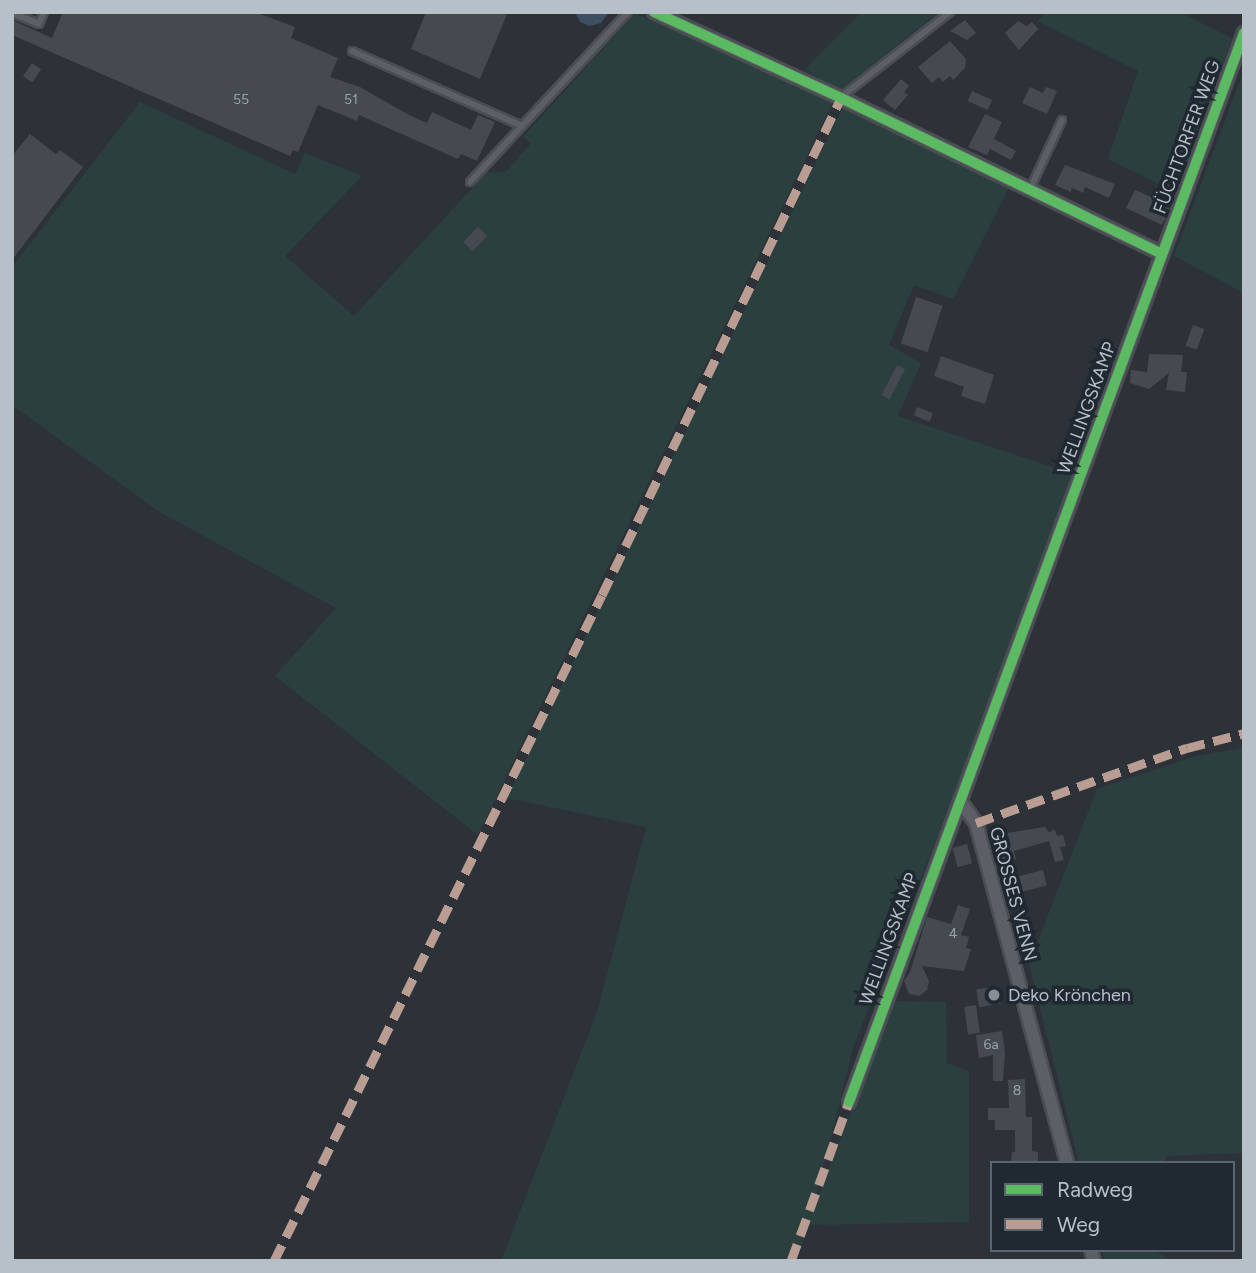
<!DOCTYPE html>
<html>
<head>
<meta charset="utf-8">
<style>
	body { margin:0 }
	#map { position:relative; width:1256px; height:1273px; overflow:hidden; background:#2c3238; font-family:Figtree,sans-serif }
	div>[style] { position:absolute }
	.green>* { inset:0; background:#2c3f3f }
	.water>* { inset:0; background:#3d4f60 }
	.building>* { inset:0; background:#454a50; transform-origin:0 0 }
	.roads { filter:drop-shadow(2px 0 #4a4e53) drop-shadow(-2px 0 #4a4e53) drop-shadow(0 2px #4a4e53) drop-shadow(0 -2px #4a4e53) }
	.lane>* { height:6px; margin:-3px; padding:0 3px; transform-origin:3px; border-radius:3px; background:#5c6066 }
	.street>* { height:12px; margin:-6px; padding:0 6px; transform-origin:6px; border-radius:6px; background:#5c6066 }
	.quiet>* { height:9px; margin-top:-4.5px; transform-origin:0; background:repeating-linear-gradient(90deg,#b99d93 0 18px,transparent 0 27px) }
	.cycleway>* { height:10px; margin:-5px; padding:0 5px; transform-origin:5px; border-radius:5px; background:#5cba63 }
	.dots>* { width:19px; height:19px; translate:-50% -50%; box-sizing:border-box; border:4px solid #202932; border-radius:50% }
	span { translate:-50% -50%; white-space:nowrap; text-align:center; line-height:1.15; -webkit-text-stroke:7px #202932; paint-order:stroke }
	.number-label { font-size:14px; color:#9aa2aa }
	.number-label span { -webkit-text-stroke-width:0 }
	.street-label { font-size:18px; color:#b7bfc8 }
	.poi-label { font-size:18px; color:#b7bfc8 }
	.left { translate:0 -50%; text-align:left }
	.frame { position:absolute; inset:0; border:14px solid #b7bfc8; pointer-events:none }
	.legend { position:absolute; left:990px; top:1161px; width:245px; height:91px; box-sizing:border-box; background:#202932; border:2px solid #5c656e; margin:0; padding:9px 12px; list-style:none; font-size:21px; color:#b7bfc8 }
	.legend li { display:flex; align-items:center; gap:14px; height:35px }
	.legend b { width:35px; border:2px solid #5c656e }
</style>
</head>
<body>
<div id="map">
	<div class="green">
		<div style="clip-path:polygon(862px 12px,939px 12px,839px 91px,805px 69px)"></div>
		<div style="clip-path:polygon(1046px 12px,1179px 12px,1232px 38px,1178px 193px,1108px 159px,1138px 71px,1037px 21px)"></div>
		<div style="clip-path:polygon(635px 13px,833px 102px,478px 835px,275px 676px,336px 608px,158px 511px,12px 405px,12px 267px,140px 102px,295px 174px,305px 153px,362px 176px,285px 256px,354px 316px,487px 172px,506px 172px,531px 143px,523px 137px)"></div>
		<div style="clip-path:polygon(1244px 70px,1244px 293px,1174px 256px)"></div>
		<div style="clip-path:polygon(843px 107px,1010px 185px,953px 299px,914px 285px,889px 345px,921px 363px,898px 416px,1073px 474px,976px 741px,854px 1045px,811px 1216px,894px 1001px,946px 1002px,947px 1063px,969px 1071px,969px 1222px,809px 1225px,796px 1261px,501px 1261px,597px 1012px,646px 827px,507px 798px)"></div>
		<div style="clip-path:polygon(1244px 748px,1244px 1153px,1166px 1156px,1165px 1163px,1079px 1163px,1029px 964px,1097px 789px,1196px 756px)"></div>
		<div style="clip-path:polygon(1102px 1250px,1154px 1250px,1172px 1261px,1105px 1261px)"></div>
	</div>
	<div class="water">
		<div style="clip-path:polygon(575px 12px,609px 12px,601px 23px,590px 26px,580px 22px)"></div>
	</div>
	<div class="building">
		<div style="clip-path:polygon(63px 12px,255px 12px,295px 27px,291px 38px,338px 58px,330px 77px,360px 87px,407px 114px,427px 123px,432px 112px,471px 130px,478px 115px,495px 122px,477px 161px,461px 154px,458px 159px,359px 115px,357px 121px,318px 105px,298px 152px,293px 150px,290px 156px,12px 35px,12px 20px,52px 38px)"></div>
		<div style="clip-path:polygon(426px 12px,508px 12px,480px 79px,411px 49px)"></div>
		<div style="clip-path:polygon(965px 20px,976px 33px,967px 40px,950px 31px)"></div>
		<div style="clip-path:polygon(1018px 21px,1027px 26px,1032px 22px,1038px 29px,1019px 50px,1005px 33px)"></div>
		<div style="clip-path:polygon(950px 41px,966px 59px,965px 68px,953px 80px,950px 76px,943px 82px,939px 77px,932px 83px,918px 67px)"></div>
		<div style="left:32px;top:63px;width:11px;height:16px;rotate:34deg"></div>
		<div style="clip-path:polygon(901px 79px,909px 86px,904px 92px,908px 95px,895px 110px,883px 100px)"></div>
		<div style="clip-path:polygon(1030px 87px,1043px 93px,1046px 87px,1057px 91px,1047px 114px,1022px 103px)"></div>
		<div style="left:972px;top:91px;width:22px;height:11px;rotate:24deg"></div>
		<div style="clip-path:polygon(985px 114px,1002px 122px,994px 139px,1016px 151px,1011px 160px,990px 149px,987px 155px,968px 147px)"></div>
		<div style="clip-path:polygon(30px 134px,56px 154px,60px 150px,83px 167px,12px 260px,12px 156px)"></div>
		<div style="clip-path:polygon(1065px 165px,1115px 184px,1109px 198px,1085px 187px,1083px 193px,1072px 188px,1071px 192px,1055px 185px)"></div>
		<div style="clip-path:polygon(1135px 190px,1151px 197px,1154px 192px,1166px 197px,1162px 205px,1170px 209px,1162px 225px,1126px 208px)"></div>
		<div style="left:478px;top:227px;width:13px;height:21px;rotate:45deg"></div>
		<div style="left:916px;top:297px;width:28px;height:49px;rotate:18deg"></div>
		<div style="left:1193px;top:325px;width:12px;height:22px;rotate:20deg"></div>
		<div style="clip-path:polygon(1149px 354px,1183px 355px,1181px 372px,1187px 372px,1185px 392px,1166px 390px,1169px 373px,1149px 389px,1130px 383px,1131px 370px,1147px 372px)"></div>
		<div style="clip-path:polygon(941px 356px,994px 375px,985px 404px,961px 396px,964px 387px,934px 376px)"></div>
		<div style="left:897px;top:365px;width:9px;height:34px;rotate:27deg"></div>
		<div style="left:917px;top:407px;width:17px;height:9px;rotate:21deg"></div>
		<div style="clip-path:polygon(1045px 827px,1049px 832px,1055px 830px,1057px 836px,1063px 835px,1066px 846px,1060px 847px,1064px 860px,1055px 862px,1049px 841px,1014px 851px,1016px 859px,1001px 863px,998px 850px,1004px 848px,1001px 834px)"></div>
		<div style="left:967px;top:844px;width:20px;height:15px;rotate:75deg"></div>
		<div style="left:1043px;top:870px;width:16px;height:31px;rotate:76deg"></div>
		<div style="clip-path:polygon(958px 905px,970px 909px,961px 935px,969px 937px,966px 948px,971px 949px,964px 971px,922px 966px,929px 981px,927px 990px,919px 996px,909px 994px,904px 981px,910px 972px,927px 917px,951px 924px)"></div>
		<div style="left:998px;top:986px;width:18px;height:22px;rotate:81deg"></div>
		<div style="left:976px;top:1005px;width:28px;height:12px;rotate:82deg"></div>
		<div style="clip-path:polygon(1002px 1031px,1005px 1053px,1003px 1081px,993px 1081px,993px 1055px,979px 1058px,976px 1035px)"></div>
		<div style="clip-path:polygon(1025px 1079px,1026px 1117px,1032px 1117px,1032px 1151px,1038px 1152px,1038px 1163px,1011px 1163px,1012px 1152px,1015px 1152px,1015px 1130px,995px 1130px,995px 1120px,988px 1120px,988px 1108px,1009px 1108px,1008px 1080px)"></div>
	</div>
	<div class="roads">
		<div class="lane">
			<div style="left:12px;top:13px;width:29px;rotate:22deg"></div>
			<div style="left:39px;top:24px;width:13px;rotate:-67deg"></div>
			<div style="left:352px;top:51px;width:186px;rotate:23.8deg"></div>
			<div style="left:841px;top:97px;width:138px;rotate:-37.9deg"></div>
			<div style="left:470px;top:182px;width:232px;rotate:-47.1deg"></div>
			<div style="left:1030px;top:189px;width:76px;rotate:-65.1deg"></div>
		</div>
		<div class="street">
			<div style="left:654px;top:12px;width:206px;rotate:24.7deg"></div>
			<div style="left:841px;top:98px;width:357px;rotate:25.9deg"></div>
			<div style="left:960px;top:801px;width:27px;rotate:54deg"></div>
			<div style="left:976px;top:823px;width:352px;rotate:75deg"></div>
			<div style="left:849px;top:1102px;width:1140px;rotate:-69.72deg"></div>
			<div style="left:1091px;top:1250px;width:11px;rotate:75deg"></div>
		</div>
	</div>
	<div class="quiet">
		<div style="left:976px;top:823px;width:224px;rotate:-19.6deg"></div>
		<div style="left:1187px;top:748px;width:59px;rotate:-14.7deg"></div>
		<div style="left:274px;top:1261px;width:742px;rotate:-63.78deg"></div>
		<div style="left:602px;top:595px;width:551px;rotate:-64.32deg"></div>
		<div style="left:791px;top:1261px;width:169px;rotate:-70deg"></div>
	</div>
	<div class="cycleway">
		<div style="left:654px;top:12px;width:206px;rotate:24.7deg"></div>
		<div style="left:841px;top:98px;width:357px;rotate:25.9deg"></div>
		<div style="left:849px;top:1102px;width:1140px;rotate:-69.72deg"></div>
	</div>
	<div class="dots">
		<div style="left:994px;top:995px;background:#868e96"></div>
	</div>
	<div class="number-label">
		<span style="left:241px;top:100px">55</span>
		<span style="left:351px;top:100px">51</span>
		<span style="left:953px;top:934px">4</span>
		<span style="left:991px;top:1045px">6a</span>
		<span style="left:1017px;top:1091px">8</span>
	</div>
	<div class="street-label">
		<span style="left:1187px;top:137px;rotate:-70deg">FÜCHTORFER WEG</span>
		<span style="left:1087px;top:408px;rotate:-70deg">WELLINGSKAMP</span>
		<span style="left:1013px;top:894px;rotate:75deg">GROSSES VENN</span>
		<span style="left:889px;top:939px;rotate:-70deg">WELLINGSKAMP</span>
	</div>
	<div class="poi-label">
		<span class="left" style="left:1008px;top:995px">Deko Krönchen</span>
	</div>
	<div class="frame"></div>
	<ul class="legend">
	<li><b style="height:9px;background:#5cba63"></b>Radweg</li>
	<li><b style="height:9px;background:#b99d93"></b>Weg</li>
	</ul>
</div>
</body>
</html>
